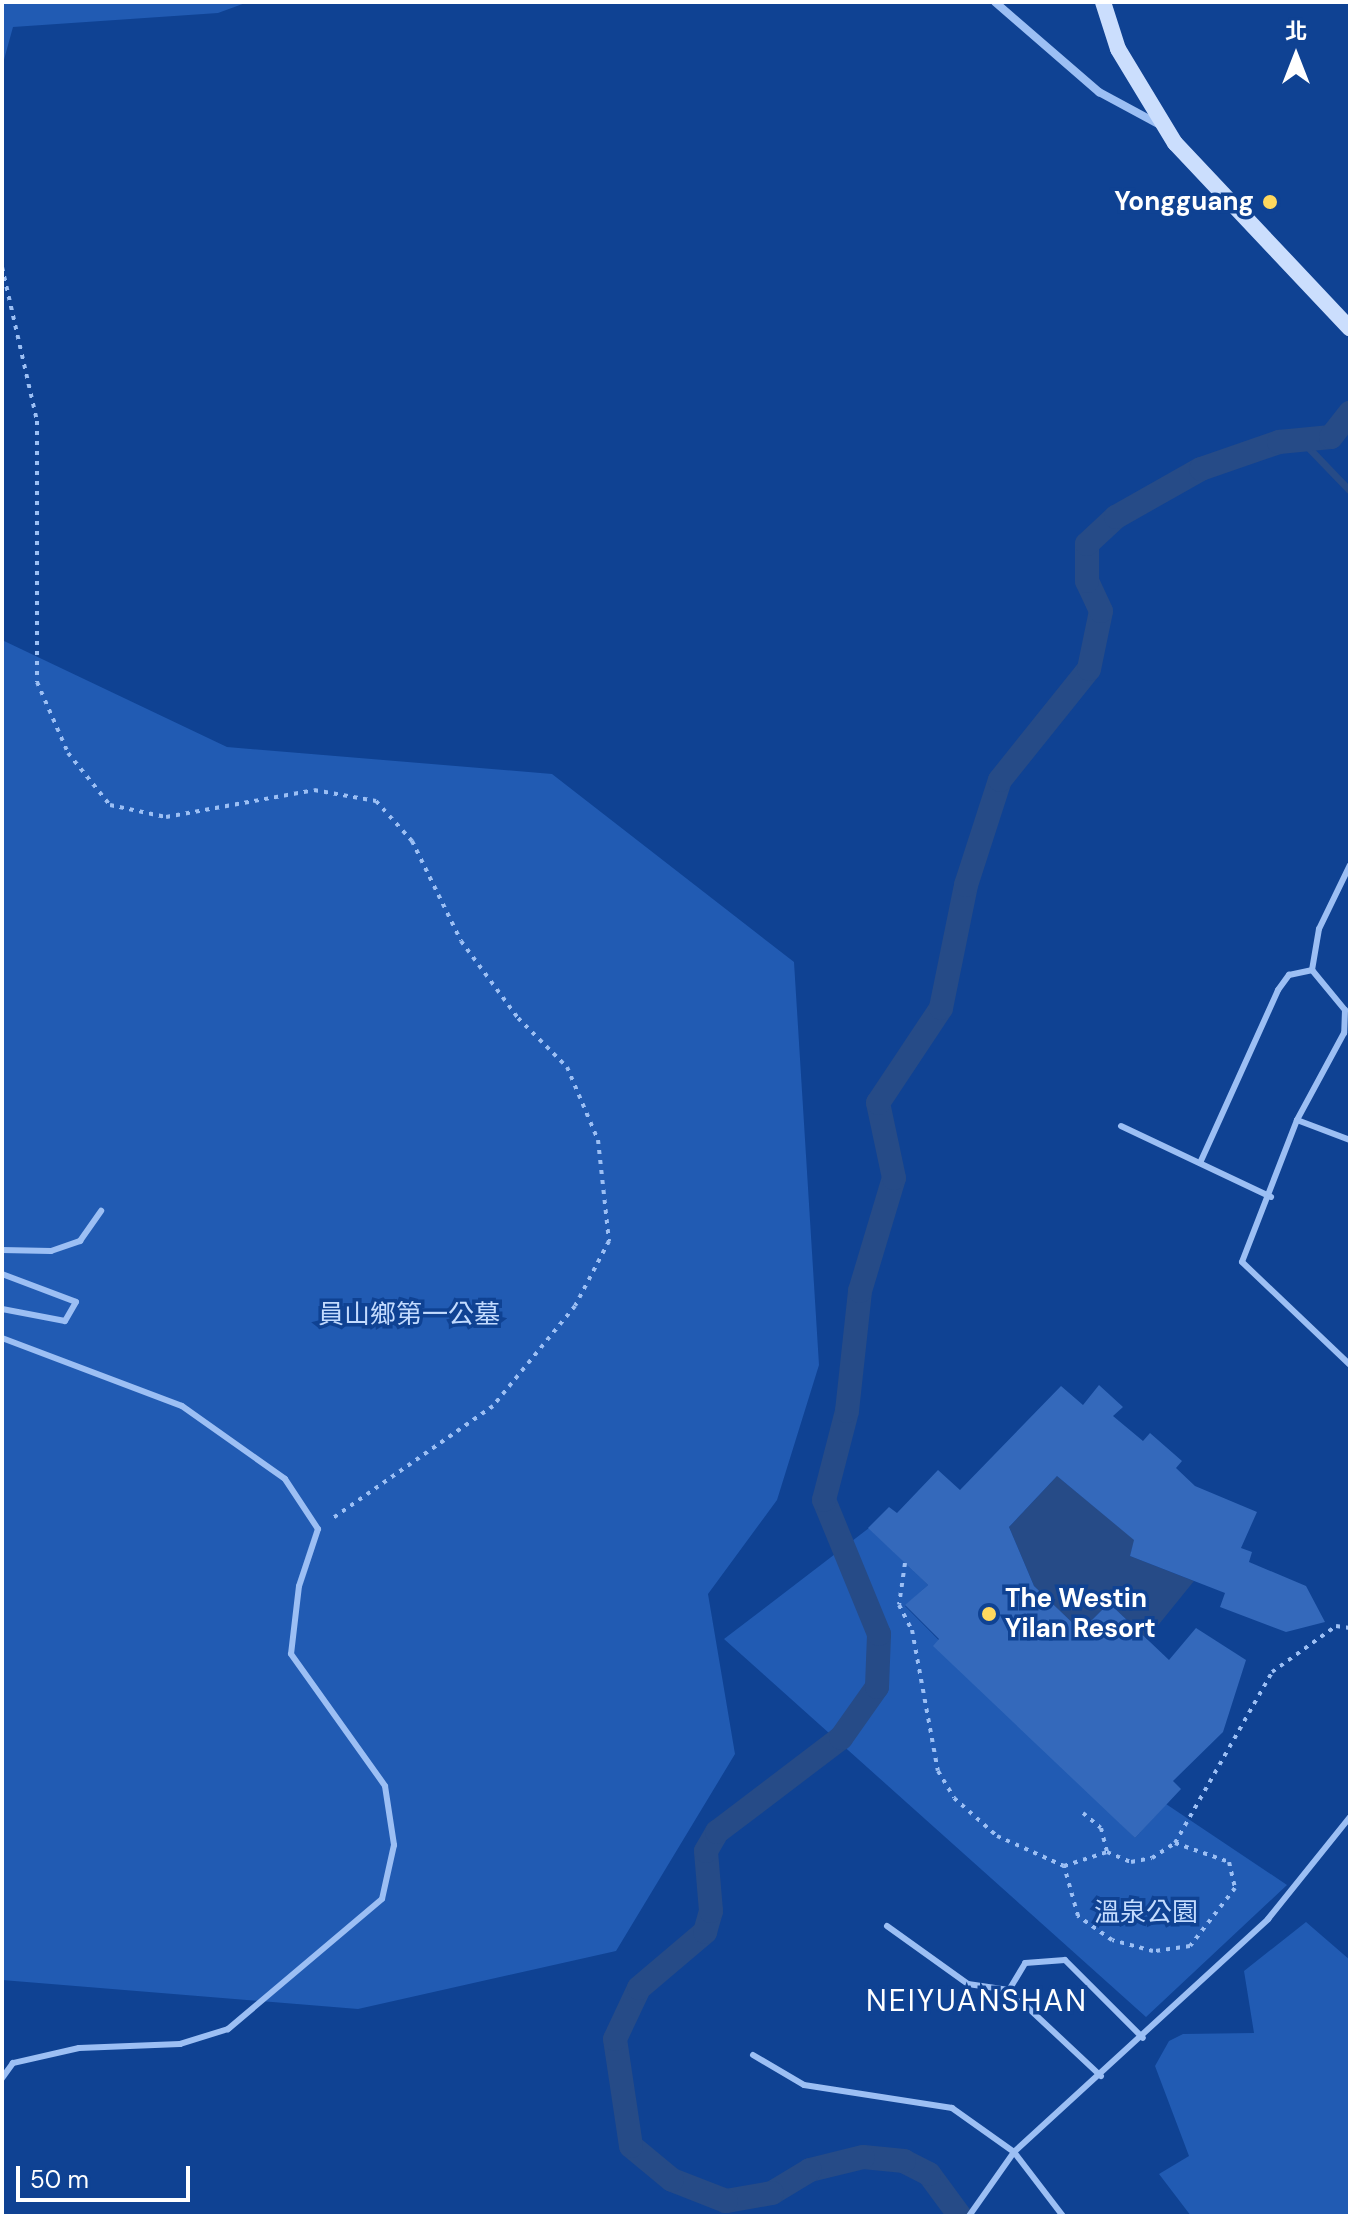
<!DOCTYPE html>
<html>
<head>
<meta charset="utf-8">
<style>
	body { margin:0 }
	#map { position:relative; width:1352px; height:2218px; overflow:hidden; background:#0f4293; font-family:"DM Sans","Noto Sans TC",sans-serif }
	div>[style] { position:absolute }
	.green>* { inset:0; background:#215bb3 }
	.water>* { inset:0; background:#264b87 }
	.stream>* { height:7px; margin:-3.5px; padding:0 3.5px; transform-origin:3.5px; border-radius:3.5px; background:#264b87 }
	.canal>* { height:24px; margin:-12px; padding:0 12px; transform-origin:12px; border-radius:12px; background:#264b87 }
	.building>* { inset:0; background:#3469bb }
	.path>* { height:4px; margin-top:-2px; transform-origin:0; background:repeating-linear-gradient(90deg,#9cbff4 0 4px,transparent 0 10px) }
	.lane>* { height:6px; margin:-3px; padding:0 3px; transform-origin:3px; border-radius:3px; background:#9cbff4 }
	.street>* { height:8px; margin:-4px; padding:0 4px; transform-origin:4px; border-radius:4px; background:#9cbff4 }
	.secondary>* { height:16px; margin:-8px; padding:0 8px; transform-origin:8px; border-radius:8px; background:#cbdefd }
	.dots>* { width:22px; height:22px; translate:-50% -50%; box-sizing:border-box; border:4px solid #0f4293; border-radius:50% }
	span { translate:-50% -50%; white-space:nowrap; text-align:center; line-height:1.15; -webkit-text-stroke:7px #0f4293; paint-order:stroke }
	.poi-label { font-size:26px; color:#fff; font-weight:700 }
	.right { translate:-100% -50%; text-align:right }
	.left { translate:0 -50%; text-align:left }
	.park-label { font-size:26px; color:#c3dbfe }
	.quarter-label { font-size:30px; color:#fff; letter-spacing:2px }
	.frame { position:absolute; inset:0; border:4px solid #fff; pointer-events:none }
	.north { position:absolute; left:1256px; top:16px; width:80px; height:80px; -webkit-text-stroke:6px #0f4293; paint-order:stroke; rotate:0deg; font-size:22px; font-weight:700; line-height:32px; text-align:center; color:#fff }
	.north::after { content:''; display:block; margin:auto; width:28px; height:36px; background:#fff; clip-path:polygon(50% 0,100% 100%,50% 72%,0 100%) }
	.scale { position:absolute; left:16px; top:2166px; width:174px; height:36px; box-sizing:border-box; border:4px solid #fff; border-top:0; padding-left:10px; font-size:24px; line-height:28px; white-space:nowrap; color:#fff; -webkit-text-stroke:6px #0f4293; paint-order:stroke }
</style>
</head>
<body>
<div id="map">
	<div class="green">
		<div style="clip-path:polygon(2px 2px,248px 2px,218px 13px,13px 27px,2px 67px)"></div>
		<div style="clip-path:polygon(2px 640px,227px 747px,552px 774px,794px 962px,819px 1365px,777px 1500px,708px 1594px,735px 1754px,616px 1951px,358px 2009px,2px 1980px)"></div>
		<div style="clip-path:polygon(869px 1528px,928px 1585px,905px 1606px,1135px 1838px,1166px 1804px,1287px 1885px,1146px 2017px,724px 1639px)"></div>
		<div style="clip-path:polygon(1306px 1922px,1350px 1960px,1350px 2216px,1191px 2216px,1159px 2174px,1189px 2156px,1155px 2066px,1169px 2041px,1183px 2034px,1254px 2033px,1244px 1971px)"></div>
	</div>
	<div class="water">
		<div style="clip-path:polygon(1057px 1476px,1135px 1540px,1130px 1556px,1194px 1581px,1147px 1639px,1109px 1603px,1081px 1631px,1034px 1586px,1009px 1527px)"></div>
	</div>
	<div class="stream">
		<div style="left:1301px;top:440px;width:71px;rotate:46.1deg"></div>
	</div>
	<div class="canal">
		<div style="left:960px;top:2216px;width:52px;rotate:-126.4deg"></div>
		<div style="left:929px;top:2174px;width:28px;rotate:-153deg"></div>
		<div style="left:904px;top:2161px;width:41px;rotate:-174.4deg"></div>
		<div style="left:863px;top:2157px;width:55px;rotate:166.2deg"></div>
		<div style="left:810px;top:2170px;width:44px;rotate:148.8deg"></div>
		<div style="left:772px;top:2193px;width:47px;rotate:170.1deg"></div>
		<div style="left:726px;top:2201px;width:58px;rotate:-158.7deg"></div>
		<div style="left:672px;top:2180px;width:53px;rotate:-140.3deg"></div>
		<div style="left:631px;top:2146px;width:108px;rotate:-98.5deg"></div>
		<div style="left:615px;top:2039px;width:56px;rotate:-64.8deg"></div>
		<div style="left:639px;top:1988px;width:87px;rotate:-40.3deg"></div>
		<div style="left:705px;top:1932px;width:22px;rotate:-74deg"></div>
		<div style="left:711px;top:1911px;width:60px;rotate:-94.8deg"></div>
		<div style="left:706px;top:1851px;width:22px;rotate:-60deg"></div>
		<div style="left:717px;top:1832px;width:156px;rotate:-37.2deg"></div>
		<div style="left:841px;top:1738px;width:62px;rotate:-54.8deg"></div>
		<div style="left:877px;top:1687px;width:53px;rotate:-87.8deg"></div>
		<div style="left:879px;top:1634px;width:145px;rotate:-112.3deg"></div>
		<div style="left:824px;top:1500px;width:92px;rotate:-75.5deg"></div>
		<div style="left:847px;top:1411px;width:121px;rotate:-83.8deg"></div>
		<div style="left:860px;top:1291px;width:118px;rotate:-73.3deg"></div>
		<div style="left:894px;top:1178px;width:77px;rotate:-102deg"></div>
		<div style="left:878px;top:1103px;width:114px;rotate:-56.4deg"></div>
		<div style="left:941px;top:1008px;width:126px;rotate:-78.5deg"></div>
		<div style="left:966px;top:885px;width:110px;rotate:-72.1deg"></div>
		<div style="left:1000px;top:780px;width:142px;rotate:-51.3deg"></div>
		<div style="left:1089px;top:669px;width:59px;rotate:-78.3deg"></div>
		<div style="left:1101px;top:611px;width:33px;rotate:-115deg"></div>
		<div style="left:1087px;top:581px;width:37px;rotate:-90deg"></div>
		<div style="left:1087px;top:544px;width:40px;rotate:-43deg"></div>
		<div style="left:1116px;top:517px;width:98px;rotate:-29.5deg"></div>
		<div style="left:1201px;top:469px;width:83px;rotate:-19.1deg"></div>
		<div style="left:1279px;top:442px;width:52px;rotate:-5.5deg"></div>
		<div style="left:1331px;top:437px;width:31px;rotate:-52deg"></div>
	</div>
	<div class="building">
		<div style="clip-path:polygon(1099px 1385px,1123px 1407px,1113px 1416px,1143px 1441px,1150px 1433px,1182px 1461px,1176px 1468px,1195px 1486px,1257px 1512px,1241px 1548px,1252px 1552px,1249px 1562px,1306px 1586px,1325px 1622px,1286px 1632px,1220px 1607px,1225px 1593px,1130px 1556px,1134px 1540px,1057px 1476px,1009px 1527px,1034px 1586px,1081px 1631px,1109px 1603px,1169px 1660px,1196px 1628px,1246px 1660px,1223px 1732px,1173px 1781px,1181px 1789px,1135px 1838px,933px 1646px,939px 1639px,905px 1605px,928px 1585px,868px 1528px,889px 1507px,897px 1513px,938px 1470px,960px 1490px,1061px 1386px,1083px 1405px)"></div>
	</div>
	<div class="path">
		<div style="left:2px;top:267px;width:158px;rotate:77.2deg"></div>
		<div style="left:37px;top:421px;width:261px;rotate:90deg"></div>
		<div style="left:37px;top:682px;width:77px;rotate:66.4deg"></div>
		<div style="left:68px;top:753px;width:67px;rotate:51.1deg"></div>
		<div style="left:110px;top:805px;width:57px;rotate:12.1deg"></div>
		<div style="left:166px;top:817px;width:150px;rotate:-10.3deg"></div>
		<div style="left:314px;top:790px;width:63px;rotate:10.1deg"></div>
		<div style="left:376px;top:801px;width:54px;rotate:48deg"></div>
		<div style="left:412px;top:841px;width:111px;rotate:63.9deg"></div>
		<div style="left:461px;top:941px;width:96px;rotate:53.5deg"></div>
		<div style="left:518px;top:1018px;width:69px;rotate:45deg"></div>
		<div style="left:567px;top:1067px;width:79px;rotate:67deg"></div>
		<div style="left:598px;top:1140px;width:102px;rotate:83.8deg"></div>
		<div style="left:609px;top:1241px;width:73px;rotate:117.6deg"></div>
		<div style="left:575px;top:1306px;width:129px;rotate:129.4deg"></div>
		<div style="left:493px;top:1406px;width:199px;rotate:145deg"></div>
		<div style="left:905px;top:1563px;width:42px;rotate:98.1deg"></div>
		<div style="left:899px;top:1605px;width:28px;rotate:63deg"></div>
		<div style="left:912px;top:1630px;width:143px;rotate:79.6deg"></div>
		<div style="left:938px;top:1771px;width:31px;rotate:59deg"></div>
		<div style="left:954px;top:1798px;width:57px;rotate:41.5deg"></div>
		<div style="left:997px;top:1836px;width:73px;rotate:24.1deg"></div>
		<div style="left:1083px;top:1813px;width:23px;rotate:40deg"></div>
		<div style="left:1101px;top:1828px;width:25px;rotate:76deg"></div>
		<div style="left:1175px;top:1843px;width:57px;rotate:19.4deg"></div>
		<div style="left:1229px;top:1862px;width:27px;rotate:77deg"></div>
		<div style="left:1235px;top:1888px;width:73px;rotate:127.8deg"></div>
		<div style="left:1190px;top:1946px;width:37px;rotate:172deg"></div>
		<div style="left:1153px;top:1951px;width:42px;rotate:-165deg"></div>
		<div style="left:1112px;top:1940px;width:42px;rotate:-144.8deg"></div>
		<div style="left:1078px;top:1916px;width:52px;rotate:-105.6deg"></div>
		<div style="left:1064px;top:1866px;width:45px;rotate:-18deg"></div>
		<div style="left:1107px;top:1852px;width:26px;rotate:23deg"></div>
		<div style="left:1131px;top:1862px;width:21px;rotate:-11deg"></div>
		<div style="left:1152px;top:1858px;width:27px;rotate:-33deg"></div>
		<div style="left:1175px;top:1843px;width:197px;rotate:-60.4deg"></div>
		<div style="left:1272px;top:1672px;width:79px;rotate:-35.7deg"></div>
		<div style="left:1336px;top:1626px;width:14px;rotate:8deg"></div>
	</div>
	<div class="lane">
		<div style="left:1312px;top:970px;width:52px;rotate:50.5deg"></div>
		<div style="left:1345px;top:1010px;width:23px;rotate:92deg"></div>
		<div style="left:1344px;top:1033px;width:99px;rotate:118.4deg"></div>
		<div style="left:1297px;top:1120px;width:152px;rotate:111.2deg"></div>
		<div style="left:1242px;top:1262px;width:149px;rotate:43.6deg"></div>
		<div style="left:1312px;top:970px;width:42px;rotate:-80.3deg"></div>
		<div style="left:1319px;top:929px;width:71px;rotate:-64.2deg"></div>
		<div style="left:1297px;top:1120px;width:57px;rotate:20.7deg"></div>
		<div style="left:1121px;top:1126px;width:166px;rotate:25.3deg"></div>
		<div style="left:1200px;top:1163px;width:190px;rotate:-65.7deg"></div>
		<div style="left:1278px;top:990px;width:19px;rotate:-54deg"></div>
		<div style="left:1289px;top:975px;width:24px;rotate:-12deg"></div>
		<div style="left:2px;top:1250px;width:49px;rotate:1.2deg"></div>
		<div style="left:51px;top:1251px;width:31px;rotate:-19deg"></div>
		<div style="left:80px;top:1241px;width:37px;rotate:-55deg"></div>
		<div style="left:2px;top:1274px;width:79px;rotate:20.7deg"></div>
		<div style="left:76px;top:1302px;width:22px;rotate:120deg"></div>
		<div style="left:65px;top:1321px;width:64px;rotate:-169.2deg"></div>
		<div style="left:2px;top:1338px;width:192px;rotate:20.7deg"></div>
		<div style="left:182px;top:1406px;width:126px;rotate:35.3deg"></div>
		<div style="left:285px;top:1479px;width:60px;rotate:56.6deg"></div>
		<div style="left:318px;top:1529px;width:60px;rotate:108.4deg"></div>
		<div style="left:299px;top:1586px;width:68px;rotate:96.7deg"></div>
		<div style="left:291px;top:1654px;width:162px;rotate:54.5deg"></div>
		<div style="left:385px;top:1786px;width:60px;rotate:81.3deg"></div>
		<div style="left:394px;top:1845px;width:55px;rotate:102.5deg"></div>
		<div style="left:382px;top:1899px;width:202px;rotate:139.8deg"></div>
		<div style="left:228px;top:2029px;width:50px;rotate:162.6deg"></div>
		<div style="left:180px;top:2044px;width:101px;rotate:177.7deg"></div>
		<div style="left:79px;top:2048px;width:68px;rotate:167.2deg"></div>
		<div style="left:13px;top:2063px;width:19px;rotate:126deg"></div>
		<div style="left:887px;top:1926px;width:100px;rotate:35.6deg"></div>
		<div style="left:968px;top:1984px;width:41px;rotate:8.3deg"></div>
		<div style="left:1009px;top:1990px;width:126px;rotate:43.1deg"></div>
		<div style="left:1009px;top:1990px;width:31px;rotate:-59deg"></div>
		<div style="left:1025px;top:1963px;width:40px;rotate:-4.3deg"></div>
		<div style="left:1065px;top:1960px;width:110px;rotate:45deg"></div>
		<div style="left:753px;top:2055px;width:59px;rotate:30.5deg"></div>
		<div style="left:804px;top:2085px;width:150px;rotate:8.8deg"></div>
		<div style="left:952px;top:2108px;width:76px;rotate:35.4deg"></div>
		<div style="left:1014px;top:2152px;width:81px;rotate:52.6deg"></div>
		<div style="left:969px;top:2216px;width:78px;rotate:-54.9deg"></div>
		<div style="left:1014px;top:2152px;width:345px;rotate:-42.5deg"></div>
		<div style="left:1268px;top:1919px;width:131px;rotate:-51.2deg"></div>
	</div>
	<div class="street">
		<div style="left:995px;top:2px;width:138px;rotate:40.9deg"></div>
		<div style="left:1099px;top:92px;width:69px;rotate:28.4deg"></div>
	</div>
	<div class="secondary">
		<div style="left:1103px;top:2px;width:49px;rotate:72.3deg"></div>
		<div style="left:1118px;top:49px;width:110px;rotate:58.8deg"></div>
		<div style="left:1175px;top:143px;width:255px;rotate:46.7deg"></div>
	</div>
	<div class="dots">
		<div style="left:1270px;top:202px;background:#ffd85e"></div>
		<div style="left:989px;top:1614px;background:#ffd85e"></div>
	</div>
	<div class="poi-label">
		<span class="right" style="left:1254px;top:202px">Yongguang</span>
		<span class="left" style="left:1005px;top:1614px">The Westin<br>Yilan Resort</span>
	</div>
	<div class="park-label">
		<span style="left:409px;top:1315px">員山鄉第一公墓</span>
		<span style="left:1146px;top:1913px">溫泉公園</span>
	</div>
	<div class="quarter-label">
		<span style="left:977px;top:2001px">NEIYUANSHAN</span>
	</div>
	<div class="frame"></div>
	<div class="north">北</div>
	<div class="scale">50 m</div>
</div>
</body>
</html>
